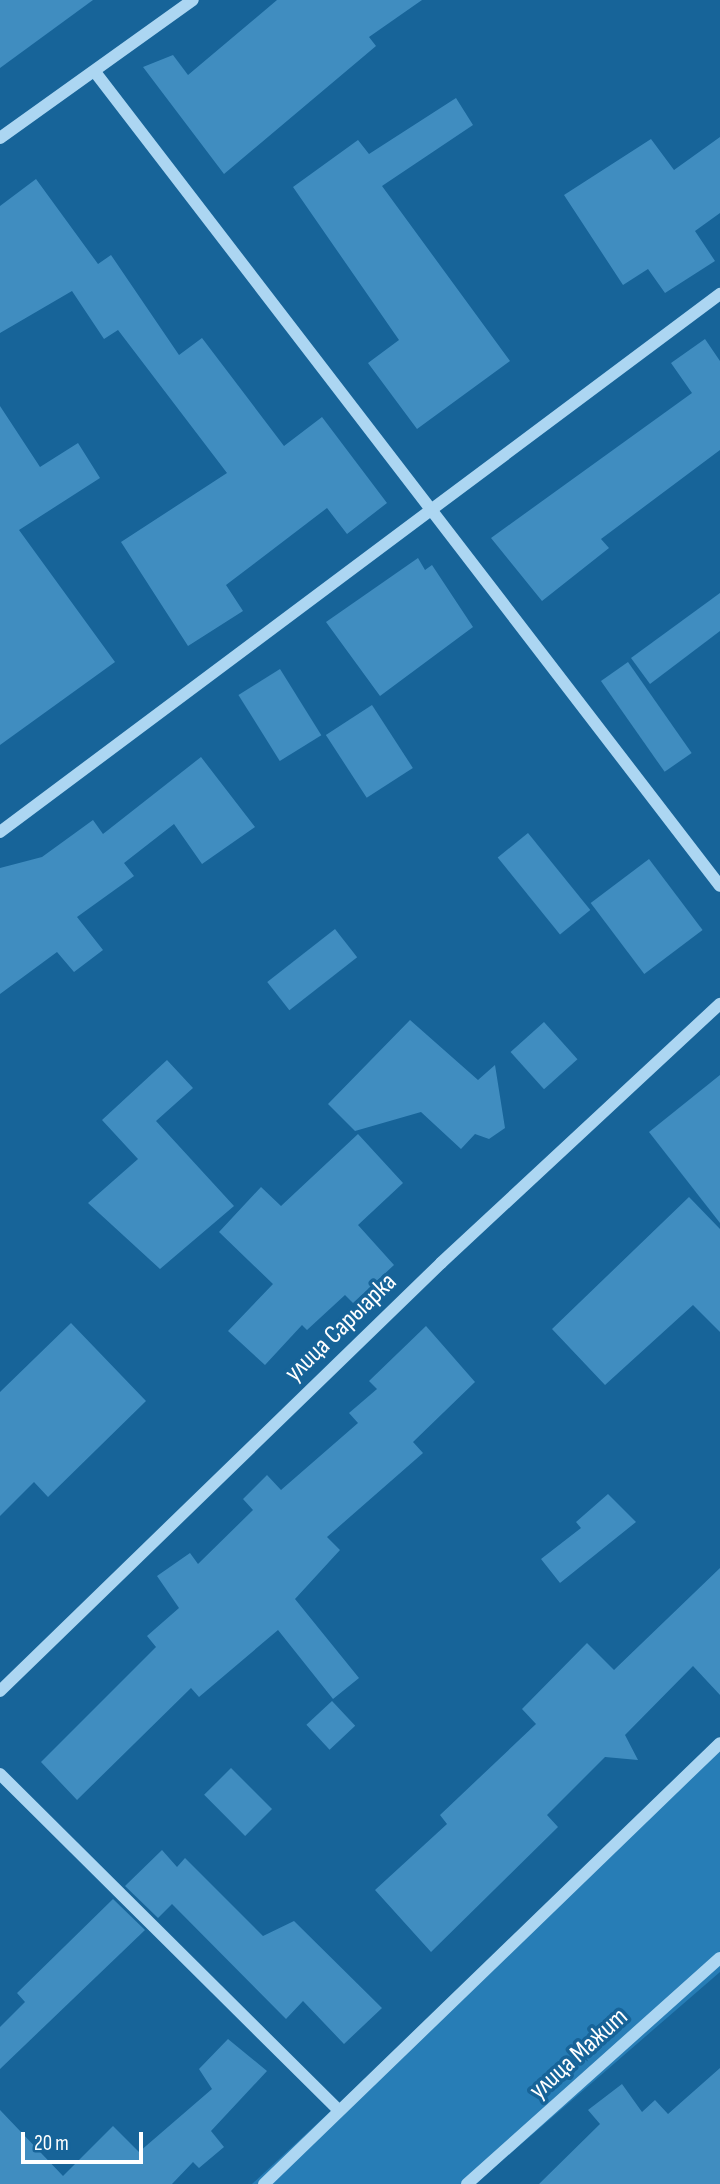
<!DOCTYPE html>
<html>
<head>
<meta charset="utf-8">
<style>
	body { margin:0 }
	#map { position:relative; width:720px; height:2184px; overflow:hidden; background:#176499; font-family:"Sofia Sans Condensed",sans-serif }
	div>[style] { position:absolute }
	.green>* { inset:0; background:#277db6 }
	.building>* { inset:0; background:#408dc0; transform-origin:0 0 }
	.minor>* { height:12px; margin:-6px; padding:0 6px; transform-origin:6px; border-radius:6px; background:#acd6f2 }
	span { translate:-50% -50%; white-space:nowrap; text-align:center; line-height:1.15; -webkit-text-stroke:7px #176499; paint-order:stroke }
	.street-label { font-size:26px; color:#fff }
	.scale { position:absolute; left:21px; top:2132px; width:122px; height:32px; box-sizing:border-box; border:4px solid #fff; border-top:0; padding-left:9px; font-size:21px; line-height:24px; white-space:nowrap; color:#fff; -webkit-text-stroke:5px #176499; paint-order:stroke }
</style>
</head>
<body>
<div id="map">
	<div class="green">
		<div style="clip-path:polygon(720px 1750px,720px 1972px,475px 2184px,252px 2184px)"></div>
	</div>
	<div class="building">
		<div style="clip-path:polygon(0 0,93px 0,0 68px)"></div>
		<div style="clip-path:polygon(277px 0,422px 0,369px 37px,376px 46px,224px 174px,143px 67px,173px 55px,188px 75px)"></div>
		<div style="clip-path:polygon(456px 98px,473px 125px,382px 186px,510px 361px,417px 429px,368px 363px,399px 340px,293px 187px,358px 140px,369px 154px)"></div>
		<div style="clip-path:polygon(720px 137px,720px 213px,695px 231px,715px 261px,665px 293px,648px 269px,623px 285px,564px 195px,651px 139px,674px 170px)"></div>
		<div style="clip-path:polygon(36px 179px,98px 264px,111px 255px,179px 355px,202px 338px,284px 446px,322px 417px,387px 503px,347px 534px,327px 508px,226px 585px,243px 611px,188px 646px,121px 542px,227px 473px,118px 330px,104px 339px,72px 291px,0 333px,0 206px)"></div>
		<div style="clip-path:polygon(705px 339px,720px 361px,720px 450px,601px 539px,609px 548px,542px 601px,491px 538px,692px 393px,671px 363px)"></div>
		<div style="clip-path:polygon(0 406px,40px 467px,78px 443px,100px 478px,19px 530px,115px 662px,0 745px)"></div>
		<div style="clip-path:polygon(418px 558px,425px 570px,432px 565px,473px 627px,380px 696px,326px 622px)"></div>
		<div style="clip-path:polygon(720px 593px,720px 631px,650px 684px,631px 658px)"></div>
		<div style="left:628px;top:662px;width:111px;height:33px;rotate:55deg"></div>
		<div style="left:280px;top:669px;width:78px;height:49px;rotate:58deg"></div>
		<div style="left:372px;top:705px;width:75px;height:55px;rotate:57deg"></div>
		<div style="clip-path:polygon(201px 757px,255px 827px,202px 864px,174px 824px,124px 863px,134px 876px,77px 917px,103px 950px,74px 972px,57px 952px,0 994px,0 868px,42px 857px,93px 820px,103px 834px)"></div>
		<div style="left:528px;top:833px;width:99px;height:39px;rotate:51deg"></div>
		<div style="left:649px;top:859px;width:89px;height:73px;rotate:53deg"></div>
		<div style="left:335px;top:929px;width:36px;height:86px;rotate:52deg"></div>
		<div style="clip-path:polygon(410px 1020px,478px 1080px,495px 1065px,505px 1128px,489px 1139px,475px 1134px,461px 1149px,421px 1112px,355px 1131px,328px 1104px)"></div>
		<div style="left:544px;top:1022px;width:50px;height:45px;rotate:48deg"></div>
		<div style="clip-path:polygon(167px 1060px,193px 1088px,156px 1121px,234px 1206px,160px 1269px,88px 1203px,138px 1159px,102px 1120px)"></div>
		<div style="clip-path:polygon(720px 1075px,720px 1223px,649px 1132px)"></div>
		<div style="clip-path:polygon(358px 1134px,403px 1183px,358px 1225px,394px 1265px,353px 1303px,345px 1295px,307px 1330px,302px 1325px,265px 1365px,228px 1331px,273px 1284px,219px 1232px,261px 1187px,281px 1206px)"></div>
		<div style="clip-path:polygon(689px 1197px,720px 1229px,720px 1332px,693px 1305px,605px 1385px,552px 1329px)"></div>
		<div style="clip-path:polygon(71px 1323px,146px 1401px,48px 1497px,34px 1482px,0 1516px,0 1392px)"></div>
		<div style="clip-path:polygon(426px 1326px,475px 1382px,413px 1442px,423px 1453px,327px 1537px,340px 1550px,295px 1599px,359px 1678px,333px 1699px,278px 1630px,199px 1697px,191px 1688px,77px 1800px,41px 1762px,156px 1647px,147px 1636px,179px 1608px,157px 1576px,190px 1553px,198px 1564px,253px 1510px,243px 1499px,267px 1475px,281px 1490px,358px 1423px,349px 1413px,377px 1389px,369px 1381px)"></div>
		<div style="clip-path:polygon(608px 1494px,636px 1522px,560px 1583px,541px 1559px,581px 1528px,576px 1522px)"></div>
		<div style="clip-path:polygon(720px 1568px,720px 1695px,693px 1666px,625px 1735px,638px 1760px,605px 1757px,547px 1815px,558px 1827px,431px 1952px,375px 1890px,447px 1824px,440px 1815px,536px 1724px,522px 1709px,587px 1643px,614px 1670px)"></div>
		<div style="left:332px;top:1701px;width:34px;height:35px;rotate:47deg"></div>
		<div style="left:231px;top:1768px;width:58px;height:38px;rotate:45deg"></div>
		<div style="clip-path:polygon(162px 1850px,177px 1867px,185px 1858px,263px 1936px,294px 1921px,382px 2008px,344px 2044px,303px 2001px,286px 2019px,172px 1904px,158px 1918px,125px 1886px)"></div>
		<div style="clip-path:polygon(113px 1899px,145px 1930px,0 2069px,0 2027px,25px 2002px,17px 1993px)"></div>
		<div style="clip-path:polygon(228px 2039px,267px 2071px,211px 2131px,224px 2147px,199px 2168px,193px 2162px,172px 2184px,0 2184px,0 2110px,63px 2176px,113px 2126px,139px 2152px,212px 2089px,199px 2069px)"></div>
		<div style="clip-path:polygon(720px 2068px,720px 2184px,539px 2184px,600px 2124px,588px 2110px,622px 2084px,642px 2112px,655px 2100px,668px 2114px)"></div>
	</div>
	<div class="minor">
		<div style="left:95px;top:72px;width:1026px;rotate:52.48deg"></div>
		<div style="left:0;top:138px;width:237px;rotate:-35.6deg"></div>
		<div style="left:0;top:832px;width:899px;rotate:-36.77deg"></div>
		<div style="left:0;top:1691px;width:615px;rotate:-44.14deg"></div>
		<div style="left:441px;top:1263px;width:381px;rotate:-42.9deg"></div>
		<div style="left:0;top:1774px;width:477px;rotate:44.8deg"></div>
		<div style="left:264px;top:2184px;width:634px;rotate:-44.04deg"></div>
		<div style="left:467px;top:2184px;width:339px;rotate:-41.8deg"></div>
	</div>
	<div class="street-label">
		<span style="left:341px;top:1328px;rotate:-44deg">улица Сарыарка</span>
		<span style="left:579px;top:2054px;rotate:-42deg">улица Мажит</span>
	</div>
	<div class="scale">20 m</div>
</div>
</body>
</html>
